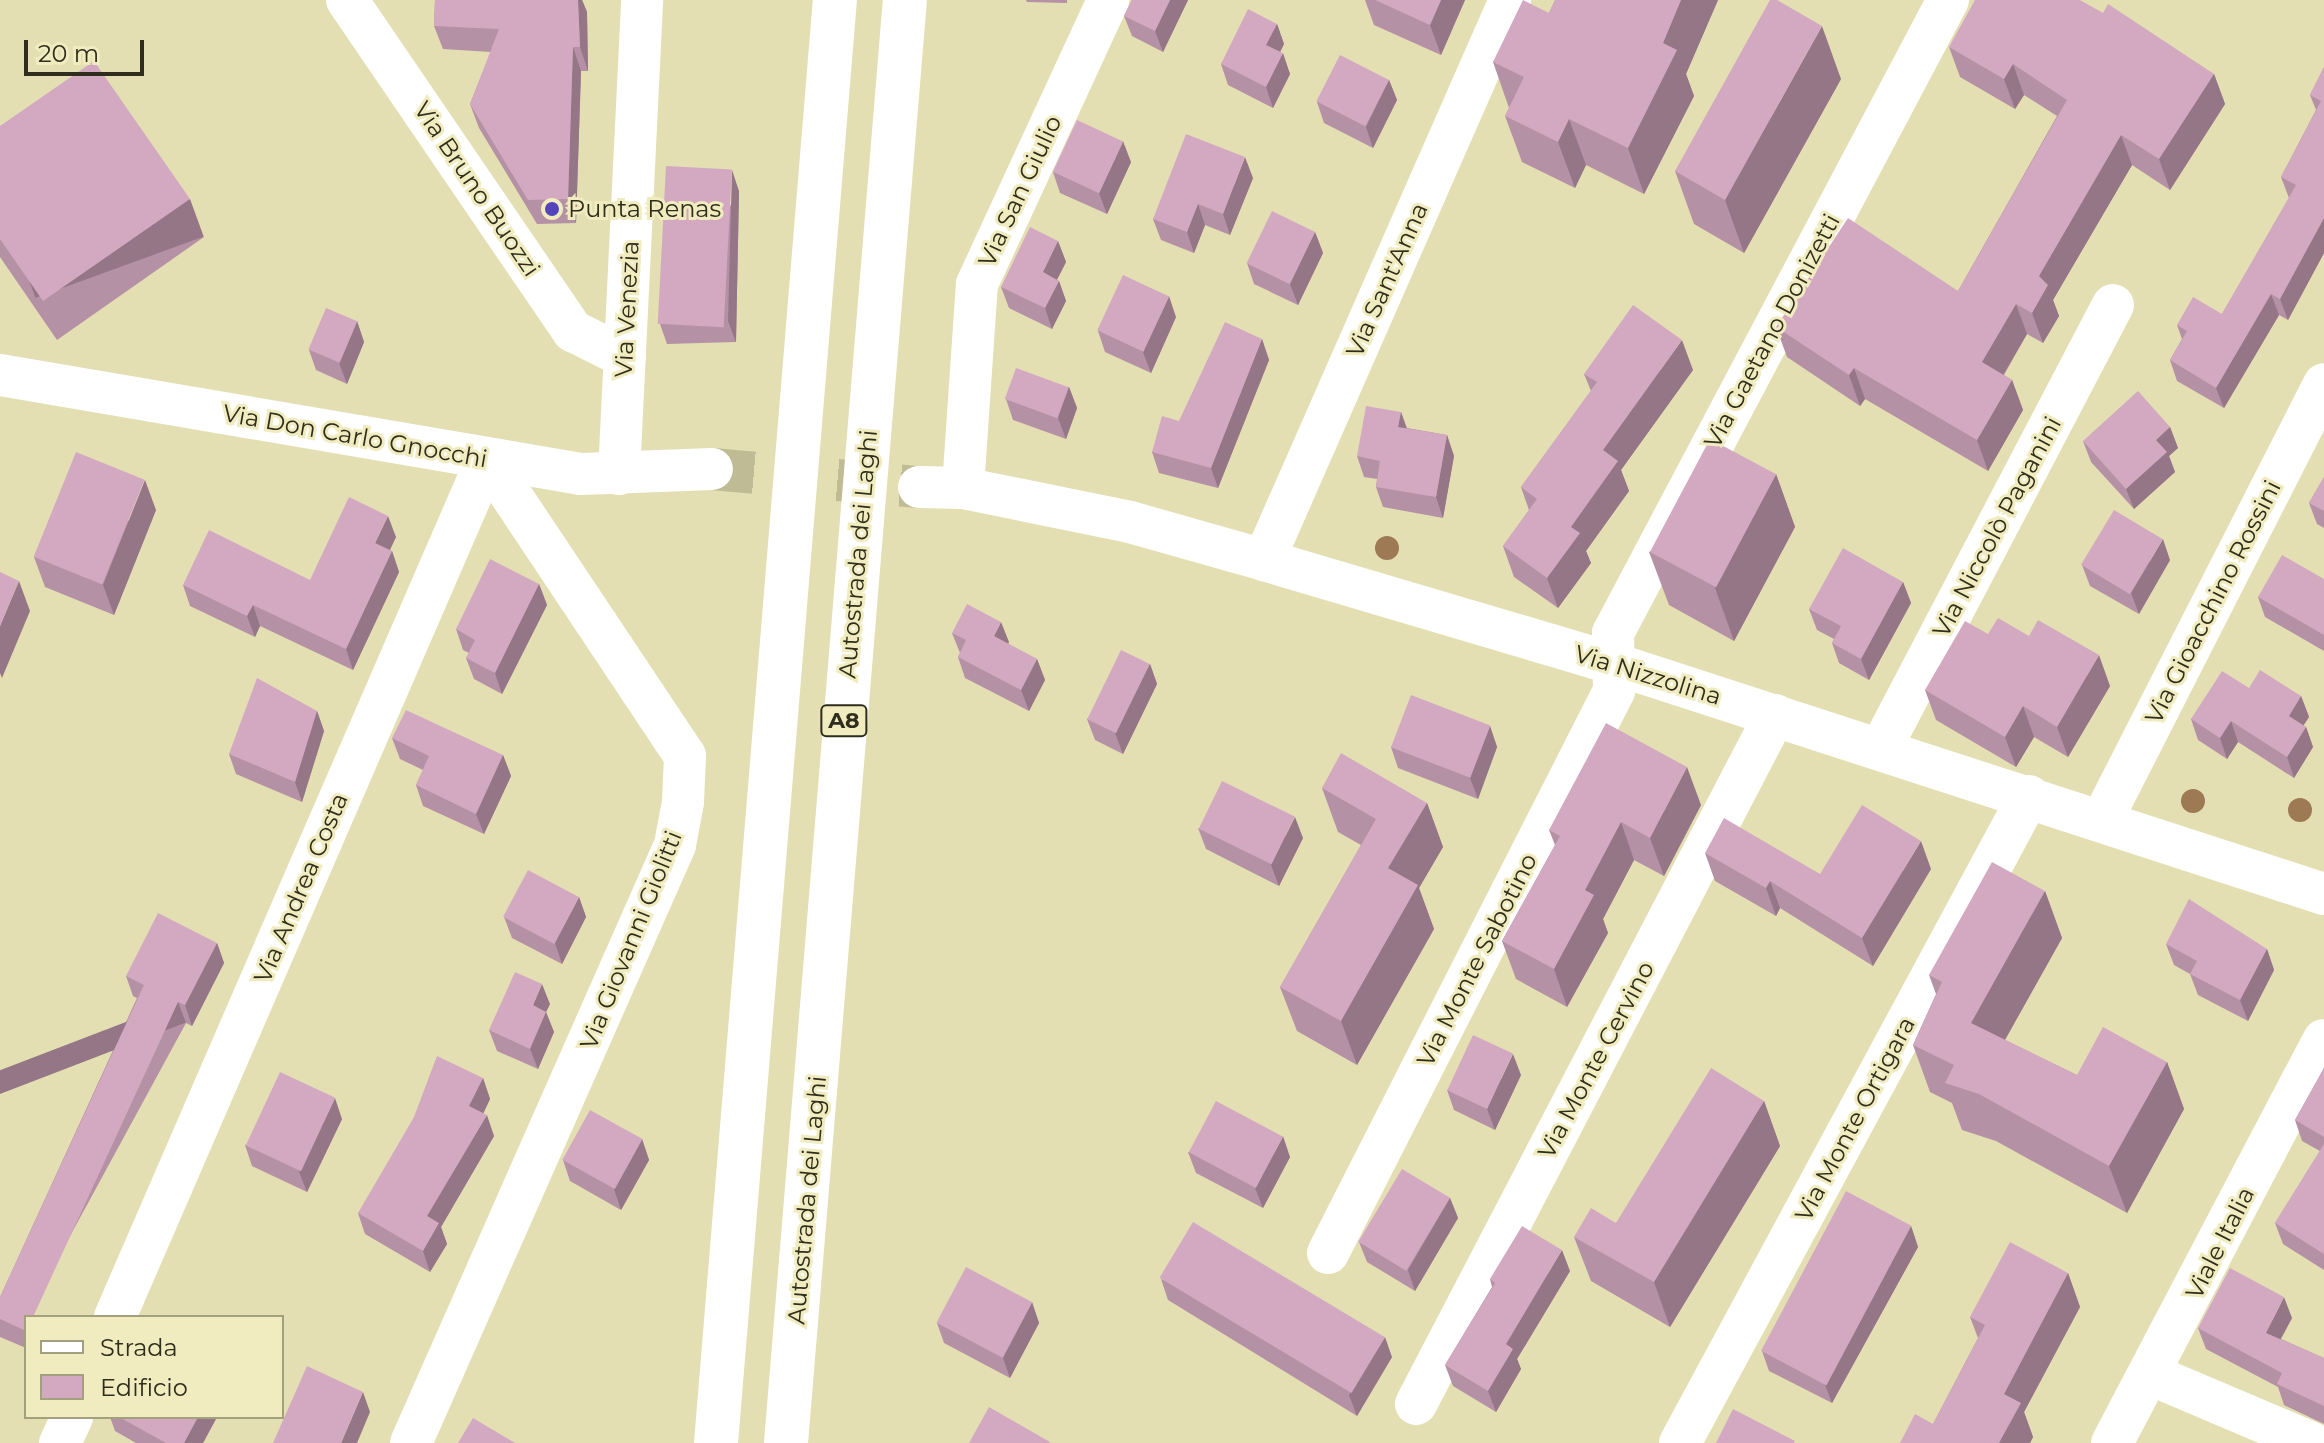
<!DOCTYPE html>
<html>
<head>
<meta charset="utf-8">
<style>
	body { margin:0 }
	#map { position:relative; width:2324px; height:1443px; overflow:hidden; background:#e3dfb2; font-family:Montserrat,sans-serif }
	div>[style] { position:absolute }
	.minor-tunnel>* { height:42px; margin-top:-21px; transform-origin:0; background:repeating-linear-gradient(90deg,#bfbb94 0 42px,transparent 0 63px) }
	.minor>* { height:42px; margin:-21px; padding:0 21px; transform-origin:21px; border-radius:21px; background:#fff }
	.motorway>* { height:44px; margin:-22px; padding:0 22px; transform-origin:22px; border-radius:22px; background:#fff }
	.trees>* { width:24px; height:24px; margin:-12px; border-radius:50%; background:#9e7a54 }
	.wall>* { inset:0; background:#b591a6 }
	.shaded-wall>* { inset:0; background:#947687; transform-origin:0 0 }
	.building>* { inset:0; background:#d3a9c1; transform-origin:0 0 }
	.dots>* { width:22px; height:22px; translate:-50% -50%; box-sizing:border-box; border:4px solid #f0ecbf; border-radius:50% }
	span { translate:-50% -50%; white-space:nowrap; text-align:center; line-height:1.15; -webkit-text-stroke:6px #f0ecbf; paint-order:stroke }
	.shield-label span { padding:2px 6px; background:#f0ecbf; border:2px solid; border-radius:6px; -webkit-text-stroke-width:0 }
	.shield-label { font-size:22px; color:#2f2d1c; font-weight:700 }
	.street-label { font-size:24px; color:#2f2d1c }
	.poi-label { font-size:24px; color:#2f2d1c }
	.left { translate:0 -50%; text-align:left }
	.legend { position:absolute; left:24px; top:1315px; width:260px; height:104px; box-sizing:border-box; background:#f0ecbf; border:2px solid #a3a07e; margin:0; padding:10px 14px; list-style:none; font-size:24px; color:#2f2d1c }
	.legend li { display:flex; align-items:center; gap:16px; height:40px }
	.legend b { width:40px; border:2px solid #a3a07e }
	.scale { position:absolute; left:24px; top:40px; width:120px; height:36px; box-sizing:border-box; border:4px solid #2f2d1c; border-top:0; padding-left:10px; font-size:24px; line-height:28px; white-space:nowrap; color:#2f2d1c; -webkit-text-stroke:6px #f0ecbf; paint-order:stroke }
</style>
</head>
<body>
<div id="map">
	<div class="minor-tunnel">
		<div style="left:712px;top:469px;width:208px;rotate:5deg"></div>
	</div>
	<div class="minor">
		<div style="left:347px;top:0;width:401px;rotate:55.7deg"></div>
		<div style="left:573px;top:331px;width:58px;rotate:26.6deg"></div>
		<div style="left:0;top:375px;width:589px;rotate:9.67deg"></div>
		<div style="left:581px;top:474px;width:131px;rotate:-2.2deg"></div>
		<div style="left:619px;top:474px;width:475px;rotate:-87.2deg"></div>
		<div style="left:919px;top:487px;width:44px;rotate:1.3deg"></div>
		<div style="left:963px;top:488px;width:170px;rotate:11.5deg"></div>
		<div style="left:1130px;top:522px;width:139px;rotate:15.8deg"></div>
		<div style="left:1264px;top:560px;width:369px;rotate:16.5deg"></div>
		<div style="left:1618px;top:665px;width:742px;rotate:17.97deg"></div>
		<div style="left:963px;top:488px;width:204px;rotate:-86.1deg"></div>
		<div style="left:977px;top:284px;width:313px;rotate:-65.2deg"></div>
		<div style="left:1264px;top:560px;width:612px;rotate:-66.28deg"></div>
		<div style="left:1881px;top:748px;width:500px;rotate:-62.36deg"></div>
		<div style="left:2102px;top:820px;width:489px;rotate:-63deg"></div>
		<div style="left:1328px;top:1253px;width:631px;rotate:-63.03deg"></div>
		<div style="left:1614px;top:691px;width:58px;rotate:-91deg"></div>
		<div style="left:1613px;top:633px;width:716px;rotate:-62.11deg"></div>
		<div style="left:115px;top:1317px;width:935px;rotate:-66.56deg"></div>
		<div style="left:2152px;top:1375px;width:174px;rotate:23deg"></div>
		<div style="left:1416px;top:1404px;width:777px;rotate:-62.48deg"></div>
		<div style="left:60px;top:1443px;width:29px;rotate:-65deg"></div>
		<div style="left:411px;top:1443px;width:654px;rotate:-66.18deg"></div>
		<div style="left:675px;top:845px;width:44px;rotate:-79.5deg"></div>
		<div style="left:683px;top:802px;width:46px;rotate:-87.5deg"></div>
		<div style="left:685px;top:756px;width:357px;rotate:-123.7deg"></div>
		<div style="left:1680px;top:1443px;width:735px;rotate:-61.66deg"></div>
		<div style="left:2112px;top:1443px;width:455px;rotate:-62.3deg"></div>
	</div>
	<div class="motorway">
		<div style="left:716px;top:1443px;width:1448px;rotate:-85.29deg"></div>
		<div style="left:786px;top:1443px;width:1448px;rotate:-85.29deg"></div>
	</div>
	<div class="trees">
		<div style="left:1387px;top:548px"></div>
		<div style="left:2193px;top:801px"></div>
		<div style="left:2300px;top:810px"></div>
	</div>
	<div class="wall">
		<div style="clip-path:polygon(435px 0,582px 0,587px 12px,588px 71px,581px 71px,576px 223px,537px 224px,479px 128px,470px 104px,491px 52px,443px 49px,434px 26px)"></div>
		<div style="clip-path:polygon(1026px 0,1067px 0,1067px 3px,1027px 2px)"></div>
		<div style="clip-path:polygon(1132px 0,1188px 0,1163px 52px,1132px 36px,1124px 16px)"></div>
		<div style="clip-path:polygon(1365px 0,1465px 0,1441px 55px,1374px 25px)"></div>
		<div style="clip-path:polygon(1555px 0,1718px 0,1686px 74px,1694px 96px,1644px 194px,1586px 165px,1575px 188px,1522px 162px,1505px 116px,1509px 108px,1493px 62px,1549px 13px)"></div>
		<div style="clip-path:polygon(2103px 13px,2214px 74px,2225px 104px,2170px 190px,2132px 165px,2053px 300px,2059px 316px,2043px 343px,2027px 334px,2004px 375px,2012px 380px,2023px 410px,1988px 471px,1865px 399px,1860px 406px,1787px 357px,1776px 327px,1958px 291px,2057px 116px,2024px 95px,2015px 109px,1960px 77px,1949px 47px)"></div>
		<div style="clip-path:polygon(1277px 24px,1284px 44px,1280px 52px,1290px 74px,1273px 108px,1228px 85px,1221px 64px)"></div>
		<div style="clip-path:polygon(2324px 67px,2324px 253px,2288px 320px,2279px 315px,2224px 408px,2177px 381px,2170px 360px,2182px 339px,2177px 325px,2222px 314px,2289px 198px,2281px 177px,2316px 110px,2310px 95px)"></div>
		<div style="clip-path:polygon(1841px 79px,1744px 253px,1694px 224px,1675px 171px)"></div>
		<div style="clip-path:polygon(1389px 80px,1397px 100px,1373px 148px,1324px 123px,1317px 102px)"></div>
		<div style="clip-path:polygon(0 126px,204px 237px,57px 340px,0 257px)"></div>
		<div style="clip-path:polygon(1131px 162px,1107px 214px,1060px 193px,1053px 172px)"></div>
		<div style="clip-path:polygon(1253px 178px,1230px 235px,1205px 225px,1194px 253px,1161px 240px,1153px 219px)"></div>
		<div style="clip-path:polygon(739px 191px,736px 342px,667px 344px,660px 324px)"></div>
		<div style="clip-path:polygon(1315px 232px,1323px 253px,1298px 305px,1254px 284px,1247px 263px)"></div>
		<div style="clip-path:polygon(1058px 241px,1066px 262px,1057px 280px,1059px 281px,1066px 301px,1052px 329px,1009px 308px,1001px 287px)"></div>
		<div style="clip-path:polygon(1176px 317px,1151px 373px,1105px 352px,1098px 331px)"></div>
		<div style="clip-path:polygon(357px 321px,364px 342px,347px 384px,316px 370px,309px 350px)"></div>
		<div style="clip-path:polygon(1262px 339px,1269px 360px,1218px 488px,1159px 473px,1152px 452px,1179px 421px)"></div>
		<div style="clip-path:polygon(1693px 370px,1621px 470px,1629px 491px,1586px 551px,1591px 563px,1558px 608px,1514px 577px,1503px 546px,1529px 510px,1521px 487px,1591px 391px,1584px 374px)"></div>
		<div style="clip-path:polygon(1069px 387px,1077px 408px,1066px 439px,1013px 420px,1006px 399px)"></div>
		<div style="clip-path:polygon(1401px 412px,1407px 428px,1447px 435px,1454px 456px,1443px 518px,1383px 507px,1376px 487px,1377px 479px,1364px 477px,1357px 456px)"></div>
		<div style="clip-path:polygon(2170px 427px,2178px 448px,2169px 456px,2175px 472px,2134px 509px,2091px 462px,2083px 441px)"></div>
		<div style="clip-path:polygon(1776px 474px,1795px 527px,1734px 641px,1669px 605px,1649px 552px)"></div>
		<div style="clip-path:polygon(2324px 477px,2324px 528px,2317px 524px,2309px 503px)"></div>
		<div style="clip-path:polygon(156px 510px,114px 615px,45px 587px,34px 557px)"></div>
		<div style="clip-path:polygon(396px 537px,390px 550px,392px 551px,399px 572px,353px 670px,260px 626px,255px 637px,190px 606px,183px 585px,310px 580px)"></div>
		<div style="clip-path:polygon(2170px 560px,2139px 614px,2090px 586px,2082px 565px)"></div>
		<div style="clip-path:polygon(2324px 579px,2324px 651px,2265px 617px,2258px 597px)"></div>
		<div style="clip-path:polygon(1903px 582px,1911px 603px,1869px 680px,1839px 663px,1832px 643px,1834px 639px,1817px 630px,1809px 609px)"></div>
		<div style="clip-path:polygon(539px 584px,547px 605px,502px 694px,474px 679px,466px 658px,469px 653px,463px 650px,456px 629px)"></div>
		<div style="clip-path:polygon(952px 633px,1009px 642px,1008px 644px,1037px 659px,1045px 680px,1029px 711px,965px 678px,958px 657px,960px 653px)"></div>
		<div style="clip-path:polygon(1988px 634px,2110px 686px,2068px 757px,2034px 737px,2016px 767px,1936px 720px,1925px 690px)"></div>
		<div style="clip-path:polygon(1150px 664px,1157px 684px,1123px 754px,1095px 740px,1087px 719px)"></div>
		<div style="clip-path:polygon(2249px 688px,2301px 696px,2309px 717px,2303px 725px,2306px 727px,2313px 747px,2294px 778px,2238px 742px,2227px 759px,2198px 740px,2191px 719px)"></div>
		<div style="clip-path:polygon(317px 711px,324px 731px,302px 802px,236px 774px,229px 754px)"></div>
		<div style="clip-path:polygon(1490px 726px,1497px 747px,1478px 799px,1398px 768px,1391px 747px)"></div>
		<div style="clip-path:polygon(392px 738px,503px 755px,511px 776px,484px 834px,423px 806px,416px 785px,423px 770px,400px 759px)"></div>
		<div style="clip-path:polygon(1322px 788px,1427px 803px,1443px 847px,1419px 888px,1434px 929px,1357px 1065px,1297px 1031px,1280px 987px,1361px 845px,1338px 832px)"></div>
		<div style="clip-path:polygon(1701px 805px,1664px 876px,1634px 860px,1603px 919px,1608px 933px,1567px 1007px,1516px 979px,1502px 941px,1555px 845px,1549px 830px)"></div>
		<div style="clip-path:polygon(1198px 828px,1303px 838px,1279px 886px,1206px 849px)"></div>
		<div style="clip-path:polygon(1705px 853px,1820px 874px,1931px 869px,1873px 966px,1780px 908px,1776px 916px,1715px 881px)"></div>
		<div style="clip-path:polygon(2045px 891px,2062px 938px,2005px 1040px,2077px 1075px,2167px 1062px,2184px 1109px,2127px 1213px,1996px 1141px,1962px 1130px,1952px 1103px,1930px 1092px,1913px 1045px,1936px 994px,1929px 975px)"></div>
		<div style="clip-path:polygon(579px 897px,586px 917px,562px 964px,512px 938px,504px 917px)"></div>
		<div style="clip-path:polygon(217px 943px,224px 963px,192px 1026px,186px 1023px,26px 1317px,26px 1348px,0 1337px,0 1297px,137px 998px,133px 996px,126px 976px)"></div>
		<div style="clip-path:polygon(2166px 944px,2267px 949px,2274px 970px,2248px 1021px,2198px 995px,2190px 974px,2174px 965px)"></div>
		<div style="clip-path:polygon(550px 1004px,546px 1012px,554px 1032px,538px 1069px,497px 1051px,489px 1030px)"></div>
		<div style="clip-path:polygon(2324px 1068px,2324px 1270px,2283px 1244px,2275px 1223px,2320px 1151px,2302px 1141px,2295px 1120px)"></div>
		<div style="clip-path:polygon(1521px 1075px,1495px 1130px,1454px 1110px,1447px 1090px)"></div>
		<div style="clip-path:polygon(483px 1078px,490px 1099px,483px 1113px,494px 1136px,441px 1227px,447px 1244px,430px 1272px,365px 1234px,358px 1213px)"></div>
		<div style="clip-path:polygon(1764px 1101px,1780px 1146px,1670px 1327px,1591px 1281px,1574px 1237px,1616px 1223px)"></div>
		<div style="clip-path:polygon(342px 1119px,307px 1192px,252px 1166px,245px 1145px)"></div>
		<div style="clip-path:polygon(642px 1139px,649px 1160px,621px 1210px,570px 1181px,563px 1160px)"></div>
		<div style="clip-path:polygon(1188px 1152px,1290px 1157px,1263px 1208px,1196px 1173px)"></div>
		<div style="clip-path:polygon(1450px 1198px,1458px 1218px,1415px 1291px,1367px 1262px,1359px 1242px)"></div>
		<div style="clip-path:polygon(1911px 1226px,1918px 1247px,1832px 1403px,1769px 1371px,1762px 1351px)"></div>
		<div style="clip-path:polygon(1570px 1271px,1517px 1359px,1521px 1369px,1496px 1412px,1453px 1386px,1445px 1365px,1492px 1287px,1490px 1279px)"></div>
		<div style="clip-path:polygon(2068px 1273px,2080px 1307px,2024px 1412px,2033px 1437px,2030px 1443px,1900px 1443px,1933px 1424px,1978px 1338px,1970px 1317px)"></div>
		<div style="clip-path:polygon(1161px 1279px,1392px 1357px,1357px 1416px,1168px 1300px)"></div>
		<div style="clip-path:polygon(1032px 1302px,1039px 1323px,1010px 1378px,944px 1343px,937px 1323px)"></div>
		<div style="clip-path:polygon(2292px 1318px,2281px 1339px,2324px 1358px,2324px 1424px,2284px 1405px,2278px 1387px,2206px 1349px,2198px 1328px)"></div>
		<div style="clip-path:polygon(110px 1417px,217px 1417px,203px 1443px,136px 1443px,115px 1431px)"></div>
	</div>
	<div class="shaded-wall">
		<div style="clip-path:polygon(578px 0,582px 0,587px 12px,588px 71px,580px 47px)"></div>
		<div style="clip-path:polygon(1170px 0,1188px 0,1163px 52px,1155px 31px)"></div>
		<div style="clip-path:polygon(1441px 0,1465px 0,1441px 55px,1430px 25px)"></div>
		<div style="clip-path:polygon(1681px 0,1718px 0,1686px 74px,1694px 96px,1644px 194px,1628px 148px,1663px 43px)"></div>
		<div style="clip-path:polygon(1277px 24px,1284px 44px,1273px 66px,1266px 45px)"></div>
		<div style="clip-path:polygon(1822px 26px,1841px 79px,1744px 253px,1725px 200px)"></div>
		<div style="clip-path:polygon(573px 47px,581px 71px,576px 223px,568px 199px)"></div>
		<div style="clip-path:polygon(1283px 53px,1290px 74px,1273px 108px,1266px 87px)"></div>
		<div style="clip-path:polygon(2013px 64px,2024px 95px,2015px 109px,2004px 79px)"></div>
		<div style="clip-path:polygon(2214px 74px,2225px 104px,2170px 190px,2159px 159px)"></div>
		<div style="clip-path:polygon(1389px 80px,1397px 100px,1373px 148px,1366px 127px)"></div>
		<div style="clip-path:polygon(1569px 119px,1586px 165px,1575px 188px,1558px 142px)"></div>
		<div style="clip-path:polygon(2121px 135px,2132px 165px,2053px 300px,2059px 316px,2043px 343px,2032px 313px,2039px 276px)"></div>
		<div style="clip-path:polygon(1123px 141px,1131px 162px,1107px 214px,1099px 193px)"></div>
		<div style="clip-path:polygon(1245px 157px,1253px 178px,1230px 235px,1223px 214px)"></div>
		<div style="clip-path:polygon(732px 170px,739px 191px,736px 342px,728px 321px)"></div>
		<div style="left:190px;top:199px;width:40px;height:179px;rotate:70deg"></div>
		<div style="clip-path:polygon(1198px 204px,1205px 225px,1194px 253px,1187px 232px)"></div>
		<div style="clip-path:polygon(2324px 218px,2324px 253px,2288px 320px,2280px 299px)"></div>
		<div style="clip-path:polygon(1315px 232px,1323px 253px,1298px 305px,1290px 284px)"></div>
		<div style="clip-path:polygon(1058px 241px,1066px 262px,1050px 293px,1043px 272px)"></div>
		<div style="clip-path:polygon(1059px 281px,1066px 301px,1052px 329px,1045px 308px)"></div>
		<div style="clip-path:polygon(2271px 294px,2279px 315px,2224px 408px,2216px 388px)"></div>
		<div style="clip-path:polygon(1169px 296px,1176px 317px,1151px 373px,1143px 352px)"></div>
		<div style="clip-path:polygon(2016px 304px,2027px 334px,1993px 392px,1982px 362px)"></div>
		<div style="clip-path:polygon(357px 321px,364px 342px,347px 384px,339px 363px)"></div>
		<div style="clip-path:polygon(1262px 339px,1269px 360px,1218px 488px,1211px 468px)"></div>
		<div style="clip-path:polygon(1682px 340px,1693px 370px,1621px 470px,1629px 491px,1586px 551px,1591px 563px,1558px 608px,1547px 578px,1571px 527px,1603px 450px)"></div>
		<div style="clip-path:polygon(1854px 368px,1865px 399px,1860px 406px,1849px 375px)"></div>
		<div style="clip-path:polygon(2012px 380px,2023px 410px,1988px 471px,1977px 440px)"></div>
		<div style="clip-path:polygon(1069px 387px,1077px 408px,1066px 439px,1058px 418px)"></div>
		<div style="clip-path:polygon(1401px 412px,1408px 433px,1398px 427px)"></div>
		<div style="clip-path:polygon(2170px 427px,2178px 448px,2169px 456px,2175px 472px,2134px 509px,2126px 489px,2156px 440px)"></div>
		<div style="clip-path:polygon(1447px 435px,1454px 456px,1443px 518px,1436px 497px)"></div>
		<div style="clip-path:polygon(1776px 474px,1795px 527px,1734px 641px,1715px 588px)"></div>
		<div style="clip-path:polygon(145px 480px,156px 510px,114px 615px,103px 585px)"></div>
		<div style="clip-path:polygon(388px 516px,396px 537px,383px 564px,375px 543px)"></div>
		<div style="clip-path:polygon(2163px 539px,2170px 560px,2139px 614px,2131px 593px)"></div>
		<div style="clip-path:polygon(392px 551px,399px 572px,353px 670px,346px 649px)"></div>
		<div style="clip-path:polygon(19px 581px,30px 611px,2px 678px,0 673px,0 626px)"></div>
		<div style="clip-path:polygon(1903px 582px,1911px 603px,1869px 680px,1861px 659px)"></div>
		<div style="clip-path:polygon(539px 584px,547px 605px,502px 694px,495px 673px)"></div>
		<div style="clip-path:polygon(253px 605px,260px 626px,255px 637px,247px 616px)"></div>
		<div style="clip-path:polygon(1001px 622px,1009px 642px,1001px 657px,994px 636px)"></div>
		<div style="clip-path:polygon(2099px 655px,2110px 686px,2068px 757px,2057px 727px)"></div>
		<div style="clip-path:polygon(1037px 659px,1045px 680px,1029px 711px,1021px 690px)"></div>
		<div style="clip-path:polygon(1150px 664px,1157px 684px,1123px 754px,1115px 733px)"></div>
		<div style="clip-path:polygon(2301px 696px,2309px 717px,2296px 737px,2289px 716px)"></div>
		<div style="clip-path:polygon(2023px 706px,2034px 737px,2016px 767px,2005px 737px)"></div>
		<div style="clip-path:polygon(317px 711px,324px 731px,302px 802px,295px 782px)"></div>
		<div style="clip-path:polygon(2231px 721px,2238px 742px,2227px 759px,2220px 738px)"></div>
		<div style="clip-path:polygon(1490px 726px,1497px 747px,1478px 799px,1470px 778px)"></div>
		<div style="clip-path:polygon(2306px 727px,2313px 747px,2294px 778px,2287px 757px)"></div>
		<div style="clip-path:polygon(503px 755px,511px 776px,484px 834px,476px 814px)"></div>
		<div style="clip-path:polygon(1687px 767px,1701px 805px,1664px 876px,1650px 838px)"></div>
		<div style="clip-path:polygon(1427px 803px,1443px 847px,1419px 888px,1434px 929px,1357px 1065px,1341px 1021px,1388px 868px)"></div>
		<div style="clip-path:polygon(1295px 817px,1303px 838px,1279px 886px,1271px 865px)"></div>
		<div style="clip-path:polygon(1621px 822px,1634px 860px,1603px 919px,1608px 933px,1567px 1007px,1554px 969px,1585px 890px)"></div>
		<div style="clip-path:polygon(1921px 841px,1931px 869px,1873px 966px,1862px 938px)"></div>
		<div style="clip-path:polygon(1770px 881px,1780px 908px,1776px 916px,1766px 888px)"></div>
		<div style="clip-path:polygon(2045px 891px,2062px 938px,1988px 1070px,1971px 1023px)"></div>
		<div style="clip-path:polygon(579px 897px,586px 917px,562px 964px,555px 943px)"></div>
		<div style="clip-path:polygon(217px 943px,224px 963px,192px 1026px,185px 1005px)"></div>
		<div style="clip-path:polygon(2267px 949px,2274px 970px,2248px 1021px,2240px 1000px)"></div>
		<div style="clip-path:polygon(542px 984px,550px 1004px,546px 1012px,554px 1032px,538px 1069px,530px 1049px,533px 1005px)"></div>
		<div style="left:178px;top:1002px;width:22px;height:347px;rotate:69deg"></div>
		<div style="clip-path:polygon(1513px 1054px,1521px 1075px,1495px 1130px,1487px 1109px)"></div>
		<div style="clip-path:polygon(2167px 1062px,2184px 1109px,2127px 1213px,2109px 1166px)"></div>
		<div style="clip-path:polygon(483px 1078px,490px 1099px,477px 1127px,469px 1106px)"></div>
		<div style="clip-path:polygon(335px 1098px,342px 1119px,307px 1192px,299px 1172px)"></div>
		<div style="clip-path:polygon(1764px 1101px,1780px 1146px,1670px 1327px,1654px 1282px)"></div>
		<div style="clip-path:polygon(487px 1115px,494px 1136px,441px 1227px,447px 1244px,430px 1272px,423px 1251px,427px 1216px)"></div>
		<div style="clip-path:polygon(1283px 1136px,1290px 1157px,1263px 1208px,1255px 1188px)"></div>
		<div style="clip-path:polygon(642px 1139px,649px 1160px,621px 1210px,614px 1189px)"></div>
		<div style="clip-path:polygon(1450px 1198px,1458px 1218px,1415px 1291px,1408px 1270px)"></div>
		<div style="clip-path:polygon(1911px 1226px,1918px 1247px,1832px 1403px,1824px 1382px)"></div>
		<div style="clip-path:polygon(1562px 1250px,1570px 1271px,1517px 1359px,1521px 1369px,1496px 1412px,1488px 1391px,1506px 1344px)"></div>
		<div style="clip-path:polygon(2068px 1273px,2080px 1307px,2024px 1412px,2033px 1437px,2030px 1443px,1999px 1443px,2004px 1394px)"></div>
		<div style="clip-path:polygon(2284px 1297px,2292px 1318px,2273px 1353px,2266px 1333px)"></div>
		<div style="clip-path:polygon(1032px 1302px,1039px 1323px,1010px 1378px,1003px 1358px)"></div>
		<div style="clip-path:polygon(1385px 1337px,1392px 1357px,1357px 1416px,1349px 1395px)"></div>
		<div style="clip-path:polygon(363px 1392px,370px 1412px,357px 1443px,341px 1443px)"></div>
		<div style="clip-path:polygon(198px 1417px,217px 1417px,203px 1443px,184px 1443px)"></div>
	</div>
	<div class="building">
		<div style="clip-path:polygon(435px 0,578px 0,580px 47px,573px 47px,568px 199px,528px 200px,470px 104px,499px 29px,434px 26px)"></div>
		<div style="clip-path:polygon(1132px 0,1170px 0,1155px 31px,1124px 16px)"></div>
		<div style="clip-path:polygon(1375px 0,1441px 0,1430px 25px)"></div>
		<div style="clip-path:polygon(1523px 0,1549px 13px,1555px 0,1681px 0,1663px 43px,1677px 50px,1628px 148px,1569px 119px,1558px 142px,1505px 116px,1524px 77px,1493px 62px)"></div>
		<div style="clip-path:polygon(1770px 0,1777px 0,1822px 26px,1725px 200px,1675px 171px)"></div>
		<div style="clip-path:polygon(1975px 0,2080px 0,2103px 13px,2108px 4px,2214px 74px,2159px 159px,2121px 135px,2039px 276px,2048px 285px,2032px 313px,2016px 304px,1982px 362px,2012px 380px,1977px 440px,1854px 368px,1849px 375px,1776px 327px,1848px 218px,1958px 291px,2067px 100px,2013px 64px,2004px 79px,1949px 47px)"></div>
		<div style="clip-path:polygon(1248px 9px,1277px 24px,1266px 45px,1283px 53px,1266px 87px,1221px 64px)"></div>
		<div style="left:1340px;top:55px;width:55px;height:52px;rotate:27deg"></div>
		<div style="clip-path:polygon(94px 61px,190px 199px,43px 301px,0 239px,0 126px)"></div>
		<div style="clip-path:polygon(2324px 67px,2324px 218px,2280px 299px,2271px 294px,2216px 388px,2170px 360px,2187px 331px,2177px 325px,2193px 297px,2222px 314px,2296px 185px,2281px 177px,2321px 101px,2310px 95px)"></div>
		<div style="left:1077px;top:120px;width:51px;height:57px;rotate:25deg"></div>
		<div style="clip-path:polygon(1186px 134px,1245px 157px,1223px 214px,1198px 204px,1187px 232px,1153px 219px)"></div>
		<div style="left:666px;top:166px;width:66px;height:158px;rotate:3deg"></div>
		<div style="left:1272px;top:211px;width:48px;height:58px;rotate:26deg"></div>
		<div style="clip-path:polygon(1030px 227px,1058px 241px,1043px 272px,1059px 281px,1045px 308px,1001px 287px)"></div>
		<div style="left:1123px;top:275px;width:51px;height:61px;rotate:25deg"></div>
		<div style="clip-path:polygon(1633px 305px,1682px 340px,1603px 450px,1618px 461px,1571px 527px,1580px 533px,1547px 578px,1503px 546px,1537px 499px,1521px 487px,1597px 382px,1584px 374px)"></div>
		<div style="left:326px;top:308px;width:34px;height:45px;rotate:23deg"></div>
		<div style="clip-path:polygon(1225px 322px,1262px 339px,1211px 468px,1152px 452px,1162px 416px,1179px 421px)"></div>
		<div style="left:1016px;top:368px;width:56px;height:33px;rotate:20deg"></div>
		<div style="clip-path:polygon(2138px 391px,2170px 427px,2156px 440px,2167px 452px,2126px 489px,2083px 441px)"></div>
		<div style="clip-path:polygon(1366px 406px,1401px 412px,1398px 427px,1447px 435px,1436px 497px,1376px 487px,1380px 461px,1357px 456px)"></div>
		<div style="left:1710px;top:439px;width:75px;height:128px;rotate:28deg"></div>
		<div style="left:76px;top:452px;width:74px;height:113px;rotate:22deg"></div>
		<div style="clip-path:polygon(2324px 477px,2324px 511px,2309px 503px)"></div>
		<div style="clip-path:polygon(349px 497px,388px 516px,375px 543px,392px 551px,346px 649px,253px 605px,247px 616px,183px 585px,209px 530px,310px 580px)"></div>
		<div style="left:2114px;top:510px;width:57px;height:64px;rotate:31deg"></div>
		<div style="clip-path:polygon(1843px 548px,1903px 582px,1861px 659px,1832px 643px,1841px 626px,1809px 609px)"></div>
		<div style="clip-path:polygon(2282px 555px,2324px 579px,2324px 635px,2258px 597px)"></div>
		<div style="clip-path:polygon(490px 559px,539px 584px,495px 673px,466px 658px,475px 640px,456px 629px)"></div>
		<div style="clip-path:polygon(0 572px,19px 581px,0 626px)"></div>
		<div style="clip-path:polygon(967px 604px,1001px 622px,994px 636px,1037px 659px,1021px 690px,958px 657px,966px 640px,952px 633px)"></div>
		<div style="clip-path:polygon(1998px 618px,2029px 636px,2038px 620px,2099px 655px,2057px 727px,2023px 706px,2005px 737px,1925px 690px,1965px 621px,1988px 634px)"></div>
		<div style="left:1121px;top:650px;width:32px;height:77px;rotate:26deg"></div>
		<div style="clip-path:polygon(2260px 670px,2301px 696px,2289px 716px,2306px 727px,2287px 757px,2231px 721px,2220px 738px,2191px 719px,2222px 671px,2249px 688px)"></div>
		<div style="clip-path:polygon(257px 678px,317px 711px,295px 782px,229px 754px)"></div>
		<div style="left:1411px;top:695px;width:85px;height:56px;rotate:21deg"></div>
		<div style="clip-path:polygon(406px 710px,503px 755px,476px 814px,416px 785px,429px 756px,392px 738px)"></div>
		<div style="clip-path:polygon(1606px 723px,1687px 767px,1650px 838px,1621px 822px,1585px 890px,1594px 895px,1554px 969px,1502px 941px,1560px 836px,1549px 830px)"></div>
		<div style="clip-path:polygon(1341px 753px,1427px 803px,1388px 868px,1418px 885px,1341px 1021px,1280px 987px,1376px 819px,1322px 788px)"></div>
		<div style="left:1222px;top:781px;width:81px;height:53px;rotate:26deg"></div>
		<div style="clip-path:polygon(1862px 805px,1921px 841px,1862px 938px,1770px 881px,1766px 888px,1705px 853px,1724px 818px,1820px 874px)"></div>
		<div style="clip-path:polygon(1992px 862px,2045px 891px,1971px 1023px,2077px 1075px,2103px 1027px,2167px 1062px,2109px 1166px,1979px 1094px,1945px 1083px,1954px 1065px,1913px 1045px,1942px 982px,1929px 975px)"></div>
		<div style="left:528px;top:870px;width:58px;height:53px;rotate:28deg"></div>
		<div style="clip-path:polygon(2189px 899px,2267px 949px,2240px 1000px,2190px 974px,2197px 961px,2166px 944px)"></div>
		<div style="clip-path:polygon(158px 913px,217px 943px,185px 1005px,178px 1002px,33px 1317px,26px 1317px,26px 1331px,0 1319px,0 1297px,144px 985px,126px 976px)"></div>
		<div style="clip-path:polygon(515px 972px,542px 984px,533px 1005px,546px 1012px,530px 1049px,489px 1030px)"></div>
		<div style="left:1473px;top:1035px;width:44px;height:61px;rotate:25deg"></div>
		<div style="clip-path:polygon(437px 1056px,483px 1078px,469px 1106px,487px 1115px,427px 1216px,439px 1223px,423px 1251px,358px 1213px,414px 1117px)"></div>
		<div style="clip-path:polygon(1711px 1068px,1764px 1101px,1654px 1282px,1574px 1237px,1591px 1208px,1616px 1223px)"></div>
		<div style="clip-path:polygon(2324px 1068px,2324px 1137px,2295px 1120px)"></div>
		<div style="left:280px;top:1072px;width:61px;height:81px;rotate:25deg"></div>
		<div style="left:1216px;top:1101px;width:76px;height:58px;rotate:28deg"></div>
		<div style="left:590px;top:1110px;width:60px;height:57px;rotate:29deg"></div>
		<div style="clip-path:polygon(2324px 1144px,2324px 1254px,2275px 1223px)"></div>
		<div style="left:1402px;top:1169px;width:56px;height:85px;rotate:31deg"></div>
		<div style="left:1846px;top:1191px;width:74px;height:181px;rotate:28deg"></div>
		<div style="left:1193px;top:1222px;width:224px;height:65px;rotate:31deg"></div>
		<div style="clip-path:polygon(1522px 1226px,1562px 1250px,1506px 1344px,1513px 1349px,1488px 1391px,1445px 1365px,1495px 1283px,1490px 1279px)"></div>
		<div style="clip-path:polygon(2010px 1242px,2068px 1273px,2004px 1394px,2021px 1403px,1999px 1443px,1900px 1443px,1915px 1414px,1933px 1424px,1985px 1325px,1970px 1317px)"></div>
		<div style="left:966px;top:1267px;width:75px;height:63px;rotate:28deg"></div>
		<div style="clip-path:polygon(2230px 1268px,2284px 1297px,2266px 1333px,2324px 1358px,2324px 1406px,2277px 1384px,2282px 1373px,2198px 1328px)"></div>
		<div style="clip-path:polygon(307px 1366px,363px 1392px,341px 1443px,273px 1443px)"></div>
		<div style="clip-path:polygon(989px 1407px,1050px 1442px,1049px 1443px,969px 1443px)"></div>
		<div style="clip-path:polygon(1733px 1409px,1795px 1441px,1794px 1443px,1716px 1443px)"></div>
		<div style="clip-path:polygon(119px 1417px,198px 1417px,184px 1443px,166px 1443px)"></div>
		<div style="clip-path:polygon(473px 1418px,515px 1443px,458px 1443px)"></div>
	</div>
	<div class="dots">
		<div style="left:552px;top:209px;background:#5545bd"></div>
	</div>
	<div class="shield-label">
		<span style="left:844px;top:721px">A8</span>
	</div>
	<div class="street-label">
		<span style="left:477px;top:189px;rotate:56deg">Via Bruno Buozzi</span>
		<span style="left:1020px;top:191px;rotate:-65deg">Via San Giulio</span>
		<span style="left:1387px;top:280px;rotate:-66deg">Via Sant'Anna</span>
		<span style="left:627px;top:309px;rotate:-87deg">Via Venezia</span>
		<span style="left:1772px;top:331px;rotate:-62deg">Via Gaetano Donizetti</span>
		<span style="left:355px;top:436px;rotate:10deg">Via Don Carlo Gnocchi</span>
		<span style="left:1997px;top:527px;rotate:-62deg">Via Niccolò Paganini</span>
		<span style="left:858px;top:554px;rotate:-85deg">Autostrada dei Laghi</span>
		<span style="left:2213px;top:602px;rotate:-63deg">Via Gioacchino Rossini</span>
		<span style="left:1648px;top:675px;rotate:17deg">Via Nizzolina</span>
		<span style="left:301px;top:888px;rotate:-67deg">Via Andrea Costa</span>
		<span style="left:631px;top:940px;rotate:-68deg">Via Giovanni Giolitti</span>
		<span style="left:1477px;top:960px;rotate:-63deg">Via Monte Sabotino</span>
		<span style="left:1596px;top:1060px;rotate:-62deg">Via Monte Cervino</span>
		<span style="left:1855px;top:1119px;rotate:-62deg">Via Monte Ortigara</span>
		<span style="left:807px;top:1200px;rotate:-85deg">Autostrada dei Laghi</span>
		<span style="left:2220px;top:1243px;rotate:-63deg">Viale Italia</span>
	</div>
	<div class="poi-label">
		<span class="left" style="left:568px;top:209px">Punta Renas</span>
	</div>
	<ul class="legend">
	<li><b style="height:10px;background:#fff"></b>Strada</li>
	<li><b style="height:22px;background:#d3a9c1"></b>Edificio</li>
	</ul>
	<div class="scale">20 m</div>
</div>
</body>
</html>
